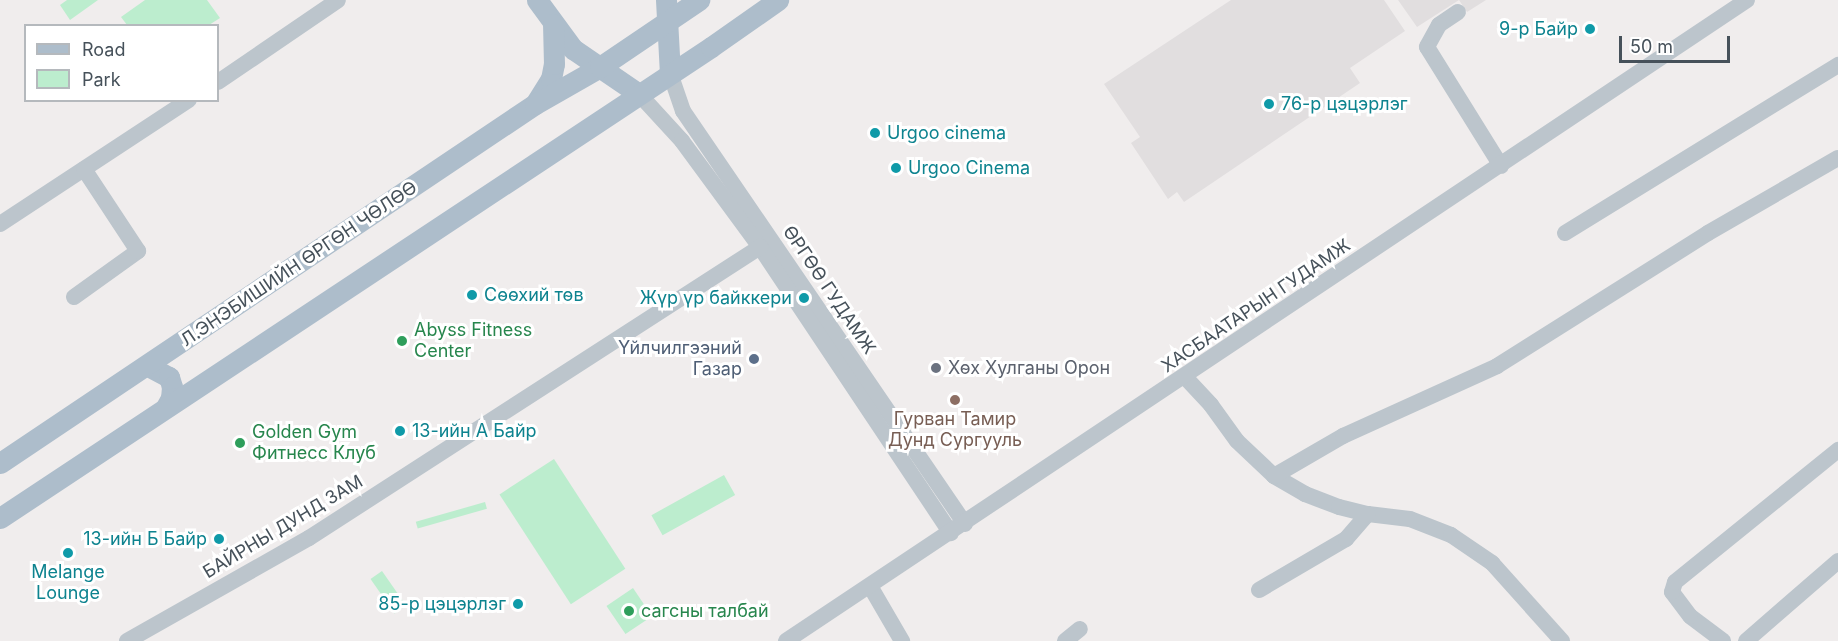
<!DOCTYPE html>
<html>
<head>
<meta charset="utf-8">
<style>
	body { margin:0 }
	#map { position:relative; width:1838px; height:641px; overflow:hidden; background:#f0eded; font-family:Inter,sans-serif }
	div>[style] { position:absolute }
	.education>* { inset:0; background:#e1dedf }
	.green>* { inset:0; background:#bcedce; transform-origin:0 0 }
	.minor>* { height:16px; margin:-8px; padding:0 8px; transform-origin:8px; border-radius:8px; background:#bcc5cc }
	.major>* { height:21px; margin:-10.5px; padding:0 10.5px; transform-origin:10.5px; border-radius:10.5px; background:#adbdcb }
	.dots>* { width:16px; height:16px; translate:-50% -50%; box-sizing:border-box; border:3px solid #fff; border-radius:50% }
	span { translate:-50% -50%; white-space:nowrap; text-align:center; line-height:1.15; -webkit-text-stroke:6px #fff; paint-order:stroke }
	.culture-label { font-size:18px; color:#0d838f }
	.right { translate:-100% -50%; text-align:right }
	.left { translate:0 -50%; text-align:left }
	.street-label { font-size:18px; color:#46515a }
	.leisure-label { font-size:18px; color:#27864d }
	.service-label { font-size:18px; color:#4e5e75 }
	.worship-label { font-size:18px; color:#5b616d }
	.education-label { font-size:18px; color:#785e54 }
	.legend { position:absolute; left:24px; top:24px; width:195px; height:78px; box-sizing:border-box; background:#fff; border:2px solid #b5b9bd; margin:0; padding:8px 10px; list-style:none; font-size:18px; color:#46515a }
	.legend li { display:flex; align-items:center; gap:12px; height:30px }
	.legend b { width:30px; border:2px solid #b5b9bd }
	.scale { position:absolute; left:1619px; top:36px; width:111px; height:27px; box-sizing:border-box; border:3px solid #46515a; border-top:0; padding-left:8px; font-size:18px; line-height:21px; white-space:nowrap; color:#46515a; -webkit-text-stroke:4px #fff; paint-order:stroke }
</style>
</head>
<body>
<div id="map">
	<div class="education">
		<div style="clip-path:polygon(1231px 0,1384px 0,1405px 31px,1350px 68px,1360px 83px,1184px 202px,1177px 192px,1168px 199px,1131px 143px,1140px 137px,1104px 84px)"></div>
		<div style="clip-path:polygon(1398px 0,1486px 0,1467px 12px,1459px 0,1417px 27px)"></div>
	</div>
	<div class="green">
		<div style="clip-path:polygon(67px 0,98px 0,70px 20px,60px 5px)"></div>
		<div style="clip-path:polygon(145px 0,207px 0,220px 18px,209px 25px,127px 25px,121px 17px)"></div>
		<div style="left:554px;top:459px;width:131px;height:65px;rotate:57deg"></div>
		<div style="left:724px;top:475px;width:23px;height:83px;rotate:61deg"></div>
		<div style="left:485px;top:502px;width:7px;height:72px;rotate:74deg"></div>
		<div style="left:382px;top:571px;width:42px;height:14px;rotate:55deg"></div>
		<div style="left:633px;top:588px;width:34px;height:32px;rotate:56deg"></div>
	</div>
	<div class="minor">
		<div style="left:1458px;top:12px;width:23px;rotate:146deg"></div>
		<div style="left:1439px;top:25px;width:25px;rotate:119deg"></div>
		<div style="left:1427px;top:47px;width:140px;rotate:58.1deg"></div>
		<div style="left:670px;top:73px;width:40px;rotate:71.1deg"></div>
		<div style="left:683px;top:111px;width:500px;rotate:55.67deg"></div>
		<div style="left:218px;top:82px;width:145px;rotate:-34.3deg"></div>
		<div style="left:639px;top:94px;width:64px;rotate:47.5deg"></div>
		<div style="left:682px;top:141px;width:132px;rotate:53.7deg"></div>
		<div style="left:760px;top:247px;width:344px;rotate:56.3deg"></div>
		<div style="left:0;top:224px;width:226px;rotate:-33.3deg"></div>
		<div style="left:1565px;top:233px;width:321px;rotate:-31.6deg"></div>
		<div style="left:74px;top:297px;width:79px;rotate:-35.7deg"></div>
		<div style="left:138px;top:251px;width:98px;rotate:-123.4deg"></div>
		<div style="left:1185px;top:377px;width:38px;rotate:47deg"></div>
		<div style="left:1211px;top:405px;width:44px;rotate:54.2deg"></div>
		<div style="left:1237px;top:441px;width:51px;rotate:43.4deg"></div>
		<div style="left:1274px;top:476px;width:36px;rotate:30deg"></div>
		<div style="left:1305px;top:494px;width:36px;rotate:21deg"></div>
		<div style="left:1339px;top:507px;width:30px;rotate:14deg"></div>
		<div style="left:1368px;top:514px;width:42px;rotate:6.8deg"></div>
		<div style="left:1410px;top:519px;width:44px;rotate:21.3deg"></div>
		<div style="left:1451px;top:535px;width:50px;rotate:34.3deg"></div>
		<div style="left:1492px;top:563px;width:105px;rotate:48.1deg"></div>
		<div style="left:1274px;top:476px;width:80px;rotate:-30.1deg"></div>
		<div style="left:1343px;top:436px;width:169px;rotate:-24.4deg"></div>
		<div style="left:1497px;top:366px;width:249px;rotate:-32.2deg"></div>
		<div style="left:1708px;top:233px;width:150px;rotate:-30deg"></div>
		<div style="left:870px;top:586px;width:64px;rotate:59.8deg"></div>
		<div style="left:1259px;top:590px;width:101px;rotate:-30.4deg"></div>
		<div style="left:1346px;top:539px;width:33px;rotate:-49deg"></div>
		<div style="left:127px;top:641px;width:209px;rotate:-29.5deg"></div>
		<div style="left:309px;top:538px;width:537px;rotate:-32.83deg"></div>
		<div style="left:786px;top:641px;width:1155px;rotate:-33.7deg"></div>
		<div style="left:1065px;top:641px;width:19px;rotate:-39deg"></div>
		<div style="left:1723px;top:641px;width:41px;rotate:-142.9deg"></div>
		<div style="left:1690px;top:616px;width:30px;rotate:-127deg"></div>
		<div style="left:1672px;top:592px;width:10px;rotate:-73deg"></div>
		<div style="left:1675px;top:582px;width:210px;rotate:-39deg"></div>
		<div style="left:1746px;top:641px;width:122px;rotate:-41deg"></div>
	</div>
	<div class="major">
		<div style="left:537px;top:0;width:61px;rotate:53.7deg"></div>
		<div style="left:573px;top:49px;width:80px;rotate:34.3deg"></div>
		<div style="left:666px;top:0;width:73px;rotate:86.9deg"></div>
		<div style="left:537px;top:101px;width:26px;rotate:-58deg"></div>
		<div style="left:551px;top:79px;width:15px;rotate:-79deg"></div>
		<div style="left:554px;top:64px;width:40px;rotate:-91.4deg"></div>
		<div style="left:148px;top:366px;width:24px;rotate:28deg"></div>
		<div style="left:169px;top:377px;width:10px;rotate:73deg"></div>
		<div style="left:172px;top:387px;width:11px;rotate:95deg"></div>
		<div style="left:171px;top:398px;width:10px;rotate:119deg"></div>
		<div style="left:0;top:463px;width:644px;rotate:-33.86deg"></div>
		<div style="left:535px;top:104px;width:75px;rotate:-29.6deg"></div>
		<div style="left:600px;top:67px;width:120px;rotate:-34.1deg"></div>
		<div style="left:0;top:518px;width:853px;rotate:-33.52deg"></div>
		<div style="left:711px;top:47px;width:82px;rotate:-35deg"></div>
	</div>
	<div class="dots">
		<div style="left:1590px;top:29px;background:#0f9aa8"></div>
		<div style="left:1269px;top:104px;background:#0f9aa8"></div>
		<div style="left:875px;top:133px;background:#0f9aa8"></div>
		<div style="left:896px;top:168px;background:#0f9aa8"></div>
		<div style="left:472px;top:295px;background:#0f9aa8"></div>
		<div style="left:804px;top:298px;background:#0f9aa8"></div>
		<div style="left:402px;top:341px;background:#2e9e5b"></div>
		<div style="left:754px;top:359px;background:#5c6f8a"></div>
		<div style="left:936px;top:368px;background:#6b7280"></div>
		<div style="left:955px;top:400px;background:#8d6e63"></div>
		<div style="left:400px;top:431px;background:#0f9aa8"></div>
		<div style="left:240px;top:443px;background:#2e9e5b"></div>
		<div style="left:219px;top:539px;background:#0f9aa8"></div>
		<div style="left:68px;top:553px;background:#0f9aa8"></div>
		<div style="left:518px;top:604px;background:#0f9aa8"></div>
		<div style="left:629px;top:611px;background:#2e9e5b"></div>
	</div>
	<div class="culture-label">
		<span class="right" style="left:1578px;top:29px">9-р Байр</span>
		<span class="left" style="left:1281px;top:104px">76-р цэцэрлэг</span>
		<span class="left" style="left:887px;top:133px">Urgoo cinema</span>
		<span class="left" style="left:908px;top:168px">Urgoo Cinema</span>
		<span class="left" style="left:484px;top:295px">Сөөхий төв</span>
		<span class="right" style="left:792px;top:298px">Жүр үр байккери</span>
		<span class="left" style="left:412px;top:431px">13-ийн А Байр</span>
		<span class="right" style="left:207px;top:539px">13-ийн Б Байр</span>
		<span style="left:68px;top:583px">Melange<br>Lounge</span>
		<span class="right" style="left:506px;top:604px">85-р цэцэрлэг</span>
	</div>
	<div class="street-label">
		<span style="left:299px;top:264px;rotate:-34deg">Л.ЭНЭБИШИЙН ӨРГӨН ЧӨЛӨӨ</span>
		<span style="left:829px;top:290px;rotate:56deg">ӨРГӨӨ ГУДАМЖ</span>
		<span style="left:1256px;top:306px;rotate:-34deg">ХАСБААТАРЫН ГУДАМЖ</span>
		<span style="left:283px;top:527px;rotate:-31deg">БАЙРНЫ ДУНД ЗАМ</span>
	</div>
	<div class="leisure-label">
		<span class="left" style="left:414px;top:341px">Abyss Fitness<br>Center</span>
		<span class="left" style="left:252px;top:443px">Golden Gym<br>Фитнесс Клуб</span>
		<span class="left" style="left:641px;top:611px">сагсны талбай</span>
	</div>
	<div class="service-label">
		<span class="right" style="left:742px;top:359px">Үйлчилгээний<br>Газар</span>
	</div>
	<div class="worship-label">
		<span class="left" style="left:948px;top:368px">Хөх Хулганы Орон</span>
	</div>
	<div class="education-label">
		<span style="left:955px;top:430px">Гурван Тамир<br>Дунд Сургууль</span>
	</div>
	<ul class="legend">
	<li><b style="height:8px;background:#adbdcb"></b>Road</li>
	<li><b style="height:16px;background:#bcedce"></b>Park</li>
	</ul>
	<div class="scale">50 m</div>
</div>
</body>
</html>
